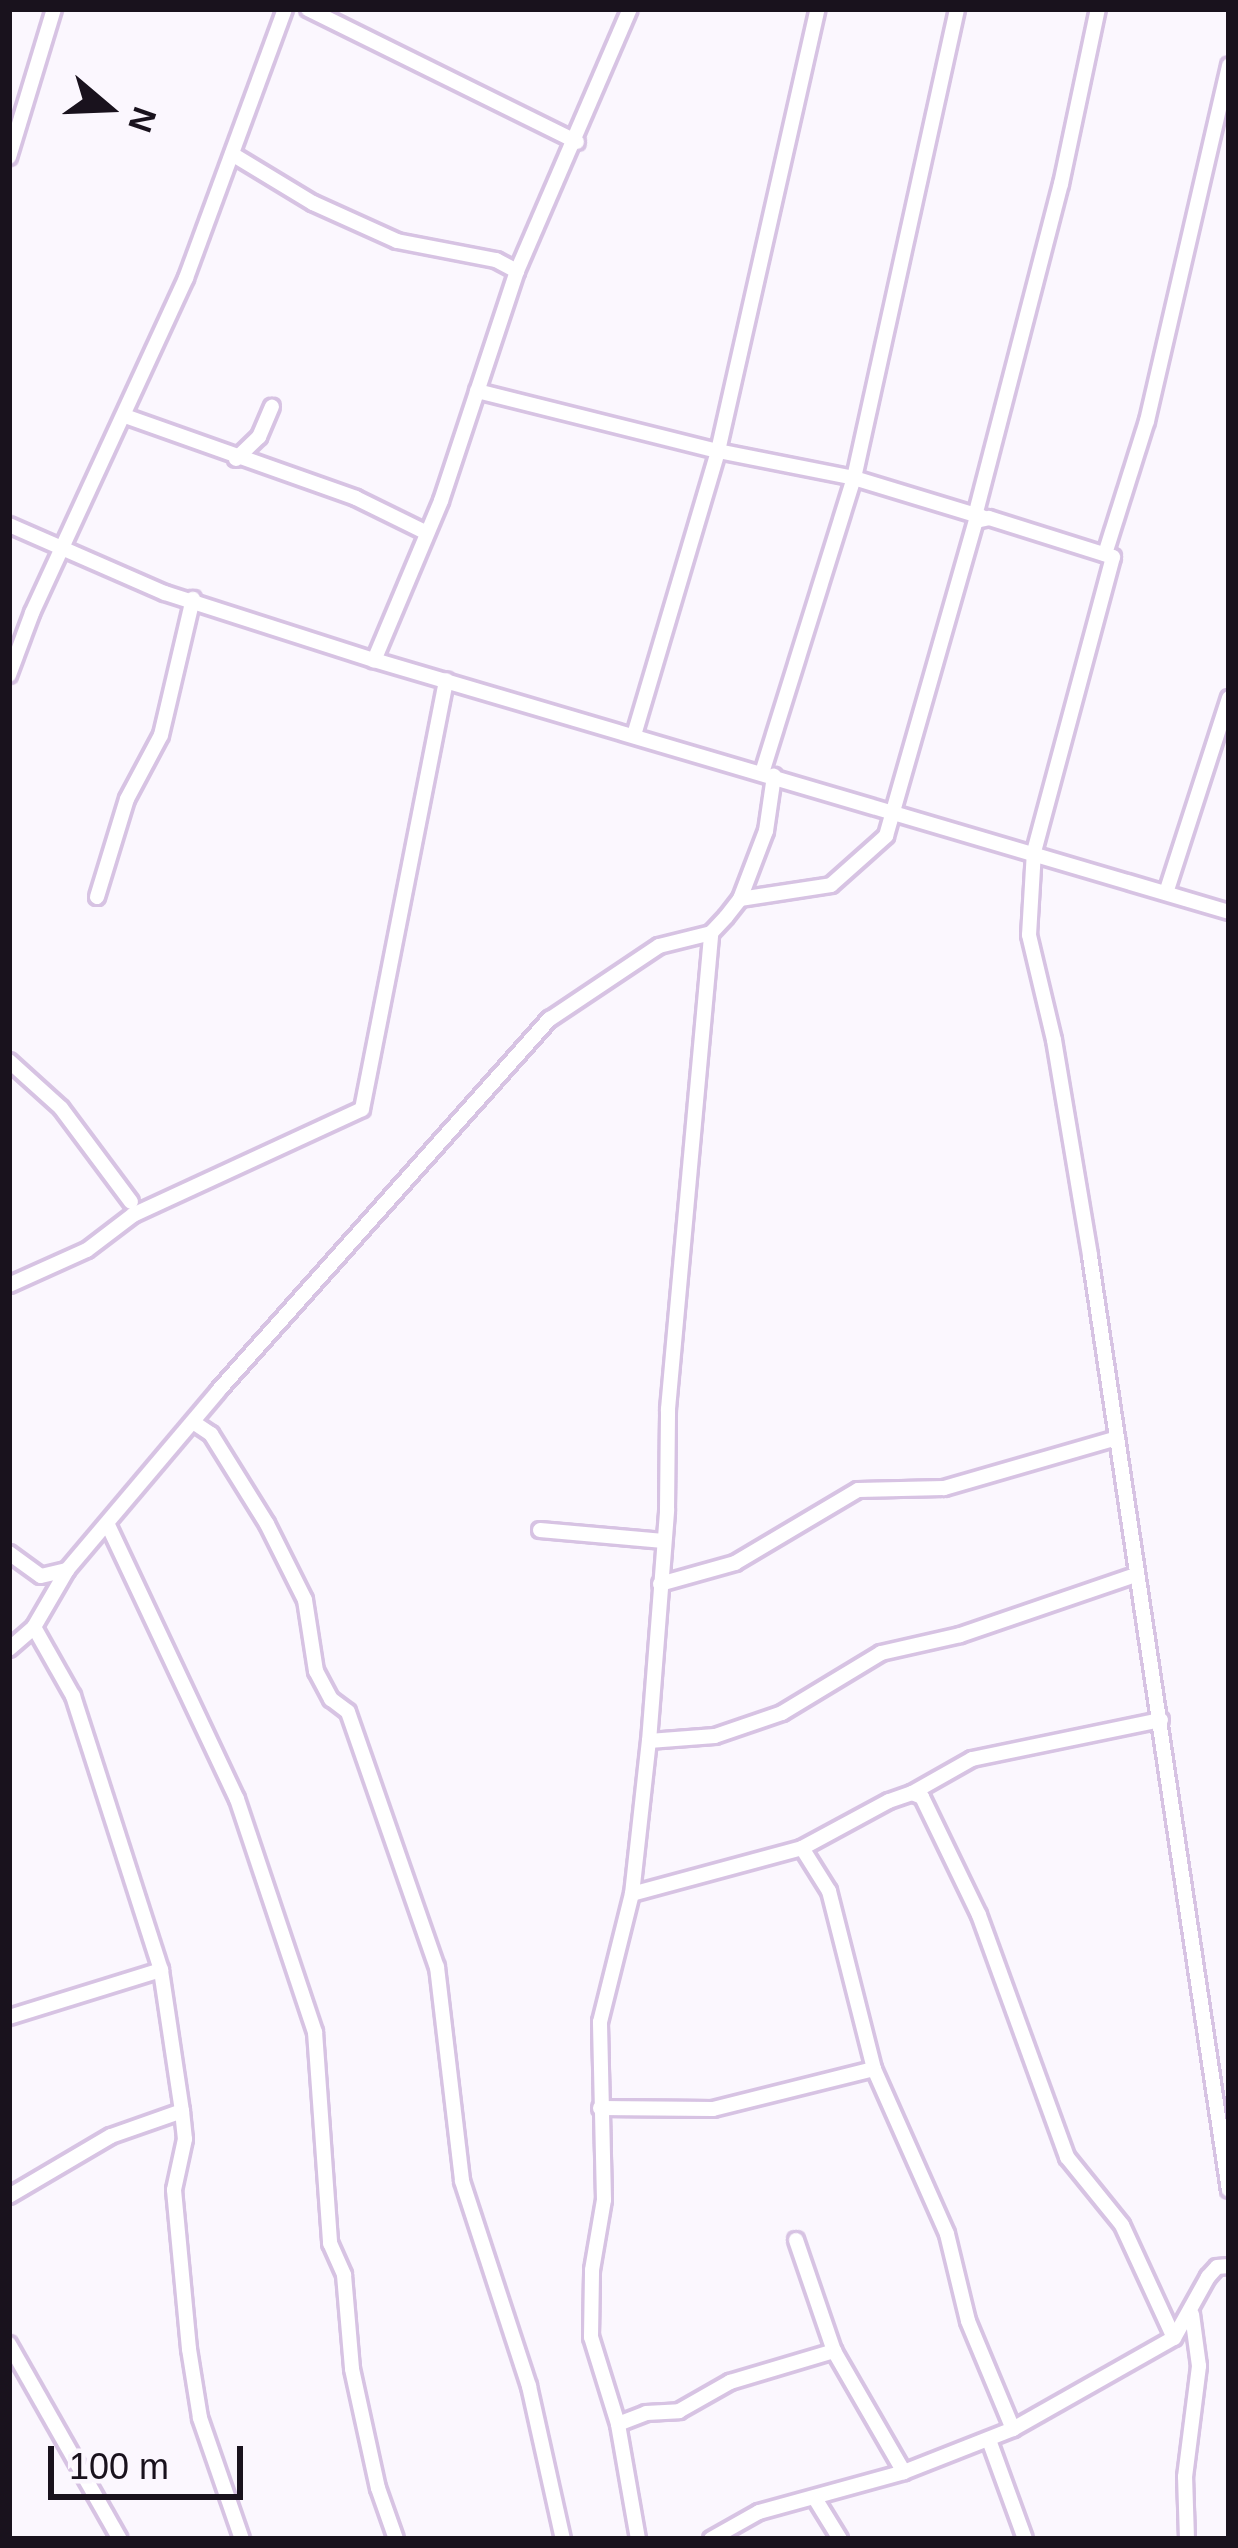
<!DOCTYPE html>
<html>
<head>
<meta charset="utf-8">
<style>
	body { margin:0 }
	#map { position:relative; width:1238px; height:2548px; overflow:hidden; background:#fbf7fe; font-family:Arial,sans-serif }
	div>[style] { position:absolute }
	.roads { filter:drop-shadow(3px 0 #d7c3e3) drop-shadow(-3px 0 #d7c3e3) drop-shadow(0 3px #d7c3e3) drop-shadow(0 -3px #d7c3e3) }
	.minor>* { height:14px; margin:-7px; padding:0 7px; transform-origin:7px; border-radius:7px; background:#fff }
	span { translate:-50% -50%; white-space:nowrap; text-align:center; line-height:1.15; -webkit-text-stroke:10px #fbf7fe; paint-order:stroke }
	.frame { position:absolute; inset:0; border:12px solid #19121d; pointer-events:none }
	.north { position:absolute; left:48px; top:48px; width:120px; height:120px; -webkit-text-stroke:9px #fbf7fe; paint-order:stroke; rotate:109deg; font-size:33px; font-weight:700; line-height:48px; text-align:center; color:#19121d }
	.north::after { content:''; display:block; margin:auto; width:42px; height:54px; background:#19121d; clip-path:polygon(50% 0,100% 100%,50% 72%,0 100%) }
	.scale { position:absolute; left:48px; top:2446px; width:195px; height:54px; box-sizing:border-box; border:6px solid #19121d; border-top:0; padding-left:15px; font-size:36px; line-height:42px; white-space:nowrap; color:#19121d; -webkit-text-stroke:9px #fbf7fe; paint-order:stroke }
</style>
</head>
<body>
<div id="map">
	<div class="roads">
		<div class="minor">
			<div style="left:308px;top:9px;width:300px;rotate:26.3deg"></div>
			<div style="left:232px;top:154px;width:95px;rotate:31.2deg"></div>
			<div style="left:313px;top:203px;width:92px;rotate:24.3deg"></div>
			<div style="left:397px;top:241px;width:101px;rotate:10.9deg"></div>
			<div style="left:496px;top:260px;width:24px;rotate:28deg"></div>
			<div style="left:517px;top:271px;width:242px;rotate:108.3deg"></div>
			<div style="left:441px;top:501px;width:173px;rotate:112.8deg"></div>
			<div style="left:9px;top:157px;width:155px;rotate:-73.1deg"></div>
			<div style="left:517px;top:271px;width:285px;rotate:-66.7deg"></div>
			<div style="left:477px;top:391px;width:248px;rotate:14deg"></div>
			<div style="left:718px;top:451px;width:139px;rotate:11.2deg"></div>
			<div style="left:854px;top:478px;width:134px;rotate:16.9deg"></div>
			<div style="left:125px;top:416px;width:245px;rotate:19.5deg"></div>
			<div style="left:356px;top:498px;width:79px;rotate:26.2deg"></div>
			<div style="left:236px;top:459px;width:32px;rotate:-44deg"></div>
			<div style="left:259px;top:437px;width:33px;rotate:-67deg"></div>
			<div style="left:975px;top:516px;width:343px;rotate:-75.5deg"></div>
			<div style="left:1061px;top:184px;width:179px;rotate:-78.1deg"></div>
			<div style="left:9px;top:525px;width:170px;rotate:23.6deg"></div>
			<div style="left:165px;top:593px;width:219px;rotate:17.8deg"></div>
			<div style="left:374px;top:660px;width:891px;rotate:16.42deg"></div>
			<div style="left:1105px;top:554px;width:139px;rotate:-72.5deg"></div>
			<div style="left:1147px;top:421px;width:365px;rotate:-77deg"></div>
			<div style="left:9px;top:675px;width:66px;rotate:-69.6deg"></div>
			<div style="left:32px;top:613px;width:369px;rotate:-65.3deg"></div>
			<div style="left:186px;top:278px;width:287px;rotate:-69.8deg"></div>
			<div style="left:634px;top:735px;width:296px;rotate:-73.5deg"></div>
			<div style="left:718px;top:451px;width:453px;rotate:-77.3deg"></div>
			<div style="left:762px;top:773px;width:309px;rotate:-72.7deg"></div>
			<div style="left:854px;top:478px;width:480px;rotate:-77.6deg"></div>
			<div style="left:1166px;top:893px;width:205px;rotate:-72.1deg"></div>
			<div style="left:97px;top:897px;width:102px;rotate:-73deg"></div>
			<div style="left:127px;top:799px;width:72px;rotate:-62deg"></div>
			<div style="left:161px;top:735px;width:140px;rotate:-76.8deg"></div>
			<div style="left:740px;top:899px;width:92px;rotate:-8.7deg"></div>
			<div style="left:831px;top:885px;width:74px;rotate:-41.7deg"></div>
			<div style="left:886px;top:836px;width:328px;rotate:-74.1deg"></div>
			<div style="left:976px;top:521px;width:13px;rotate:-13deg"></div>
			<div style="left:989px;top:518px;width:130px;rotate:17.5deg"></div>
			<div style="left:1113px;top:557px;width:304px;rotate:105deg"></div>
			<div style="left:1034px;top:851px;width:84px;rotate:93.4deg"></div>
			<div style="left:1029px;top:935px;width:108px;rotate:76.6deg"></div>
			<div style="left:1054px;top:1040px;width:219px;rotate:80.5deg"></div>
			<div style="left:1090px;top:1256px;width:944px;rotate:81.54deg"></div>
			<div style="left:9px;top:1061px;width:70px;rotate:42.1deg"></div>
			<div style="left:61px;top:1108px;width:117px;rotate:53.3deg"></div>
			<div style="left:9px;top:1285px;width:85px;rotate:-24.2deg"></div>
			<div style="left:87px;top:1250px;width:58px;rotate:-37.3deg"></div>
			<div style="left:133px;top:1215px;width:252px;rotate:-24.8deg"></div>
			<div style="left:362px;top:1109px;width:437px;rotate:-78.9deg"></div>
			<div style="left:193px;top:1422px;width:22px;rotate:34deg"></div>
			<div style="left:211px;top:1434px;width:106px;rotate:58.1deg"></div>
			<div style="left:267px;top:1524px;width:85px;rotate:63.4deg"></div>
			<div style="left:305px;top:1600px;width:72px;rotate:81.2deg"></div>
			<div style="left:316px;top:1671px;width:32px;rotate:62deg"></div>
			<div style="left:331px;top:1699px;width:21px;rotate:37deg"></div>
			<div style="left:348px;top:1712px;width:270px;rotate:70.8deg"></div>
			<div style="left:437px;top:1967px;width:215px;rotate:83.3deg"></div>
			<div style="left:462px;top:2181px;width:216px;rotate:71.9deg"></div>
			<div style="left:529px;top:2386px;width:157px;rotate:77.5deg"></div>
			<div style="left:108px;top:1525px;width:303px;rotate:64.8deg"></div>
			<div style="left:237px;top:1799px;width:246px;rotate:71.5deg"></div>
			<div style="left:315px;top:2032px;width:212px;rotate:85.9deg"></div>
			<div style="left:330px;top:2243px;width:35px;rotate:66deg"></div>
			<div style="left:344px;top:2275px;width:94px;rotate:85.1deg"></div>
			<div style="left:352px;top:2369px;width:122px;rotate:77.7deg"></div>
			<div style="left:378px;top:2488px;width:54px;rotate:70.6deg"></div>
			<div style="left:540px;top:1530px;width:124px;rotate:5.1deg"></div>
			<div style="left:9px;top:1553px;width:39px;rotate:36deg"></div>
			<div style="left:41px;top:1576px;width:27px;rotate:-13deg"></div>
			<div style="left:660px;top:1584px;width:78px;rotate:-15.6deg"></div>
			<div style="left:735px;top:1563px;width:143px;rotate:-30.7deg"></div>
			<div style="left:858px;top:1490px;width:86px;rotate:-1.3deg"></div>
			<div style="left:944px;top:1488px;width:180px;rotate:-16.1deg"></div>
			<div style="left:9px;top:1649px;width:33px;rotate:-41deg"></div>
			<div style="left:34px;top:1627px;width:66px;rotate:-59.9deg"></div>
			<div style="left:67px;top:1570px;width:234px;rotate:-49.8deg"></div>
			<div style="left:218px;top:1391px;width:499px;rotate:-48.3deg"></div>
			<div style="left:550px;top:1019px;width:131px;rotate:-33.8deg"></div>
			<div style="left:659px;top:946px;width:54px;rotate:-14deg"></div>
			<div style="left:711px;top:933px;width:22px;rotate:-47deg"></div>
			<div style="left:726px;top:917px;width:23px;rotate:-52deg"></div>
			<div style="left:740px;top:899px;width:73px;rotate:-69.1deg"></div>
			<div style="left:766px;top:831px;width:56px;rotate:-81.7deg"></div>
			<div style="left:649px;top:1741px;width:66px;rotate:-4.3deg"></div>
			<div style="left:715px;top:1736px;width:71px;rotate:-18.9deg"></div>
			<div style="left:782px;top:1713px;width:116px;rotate:-31.2deg"></div>
			<div style="left:881px;top:1653px;width:81px;rotate:-12.8deg"></div>
			<div style="left:960px;top:1635px;width:185px;rotate:-18.9deg"></div>
			<div style="left:912px;top:1793px;width:69px;rotate:-29.5deg"></div>
			<div style="left:972px;top:1759px;width:193px;rotate:-11.7deg"></div>
			<div style="left:802px;top:1848px;width:51px;rotate:57.9deg"></div>
			<div style="left:829px;top:1891px;width:184px;rotate:75.8deg"></div>
			<div style="left:874px;top:2069px;width:180px;rotate:66.1deg"></div>
			<div style="left:947px;top:2234px;width:89px;rotate:76.4deg"></div>
			<div style="left:968px;top:2321px;width:117px;rotate:67.4deg"></div>
			<div style="left:632px;top:1894px;width:176px;rotate:-15.1deg"></div>
			<div style="left:802px;top:1848px;width:99px;rotate:-28.4deg"></div>
			<div style="left:889px;top:1801px;width:24px;rotate:-19deg"></div>
			<div style="left:912px;top:1793px;width:11px;rotate:22deg"></div>
			<div style="left:922px;top:1797px;width:131px;rotate:64.2deg"></div>
			<div style="left:979px;top:1915px;width:258px;rotate:70deg"></div>
			<div style="left:1067px;top:2157px;width:87px;rotate:51deg"></div>
			<div style="left:1122px;top:2225px;width:124px;rotate:65.3deg"></div>
			<div style="left:9px;top:2017px;width:159px;rotate:-17.2deg"></div>
			<div style="left:600px;top:2108px;width:113px;rotate:0.5deg"></div>
			<div style="left:713px;top:2109px;width:166px;rotate:-14deg"></div>
			<div style="left:182px;top:2111px;width:28px;rotate:84deg"></div>
			<div style="left:185px;top:2139px;width:52px;rotate:102.2deg"></div>
			<div style="left:174px;top:2190px;width:160px;rotate:84.6deg"></div>
			<div style="left:189px;top:2349px;width:70px;rotate:80.9deg"></div>
			<div style="left:200px;top:2418px;width:128px;rotate:70.9deg"></div>
			<div style="left:9px;top:2196px;width:118px;rotate:-30.5deg"></div>
			<div style="left:111px;top:2136px;width:75px;rotate:-19.4deg"></div>
			<div style="left:182px;top:2111px;width:143px;rotate:-98.5deg"></div>
			<div style="left:161px;top:1970px;width:288px;rotate:-107.8deg"></div>
			<div style="left:73px;top:1696px;width:79px;rotate:-119.5deg"></div>
			<div style="left:796px;top:2240px;width:117px;rotate:71.1deg"></div>
			<div style="left:834px;top:2351px;width:140px;rotate:60deg"></div>
			<div style="left:9px;top:2344px;width:224px;rotate:60.4deg"></div>
			<div style="left:618px;top:2424px;width:30px;rotate:-21deg"></div>
			<div style="left:646px;top:2413px;width:33px;rotate:-3deg"></div>
			<div style="left:679px;top:2411px;width:59px;rotate:-29.6deg"></div>
			<div style="left:730px;top:2382px;width:109px;rotate:-16.6deg"></div>
			<div style="left:989px;top:2440px;width:105px;rotate:70deg"></div>
			<div style="left:816px;top:2500px;width:46px;rotate:58.4deg"></div>
			<div style="left:638px;top:2539px;width:117px;rotate:-99.9deg"></div>
			<div style="left:618px;top:2424px;width:91px;rotate:-107.2deg"></div>
			<div style="left:591px;top:2337px;width:67px;rotate:-89.1deg"></div>
			<div style="left:592px;top:2270px;width:71px;rotate:-80.3deg"></div>
			<div style="left:604px;top:2200px;width:178px;rotate:-91.3deg"></div>
			<div style="left:600px;top:2022px;width:132px;rotate:-76deg"></div>
			<div style="left:632px;top:1894px;width:154px;rotate:-83.7deg"></div>
			<div style="left:649px;top:1741px;width:232px;rotate:-85.5deg"></div>
			<div style="left:667px;top:1510px;width:101px;rotate:-89.4deg"></div>
			<div style="left:668px;top:1409px;width:478px;rotate:-84.8deg"></div>
			<div style="left:711px;top:2539px;width:55px;rotate:-29.4deg"></div>
			<div style="left:759px;top:2512px;width:150px;rotate:-15.4deg"></div>
			<div style="left:904px;top:2472px;width:117px;rotate:-21.5deg"></div>
			<div style="left:1013px;top:2429px;width:185px;rotate:-29.5deg"></div>
			<div style="left:1174px;top:2338px;width:70px;rotate:-60.9deg"></div>
			<div style="left:1208px;top:2277px;width:13px;rotate:-48deg"></div>
			<div style="left:1217px;top:2267px;width:12px;rotate:-5deg"></div>
			<div style="left:1187px;top:2539px;width:62px;rotate:-91.8deg"></div>
			<div style="left:1185px;top:2477px;width:112px;rotate:-82.8deg"></div>
			<div style="left:1199px;top:2366px;width:52px;rotate:-97.7deg"></div>
		</div>
	</div>
	<div class="frame"></div>
	<div class="north">N</div>
	<div class="scale">100 m</div>
</div>
</body>
</html>
